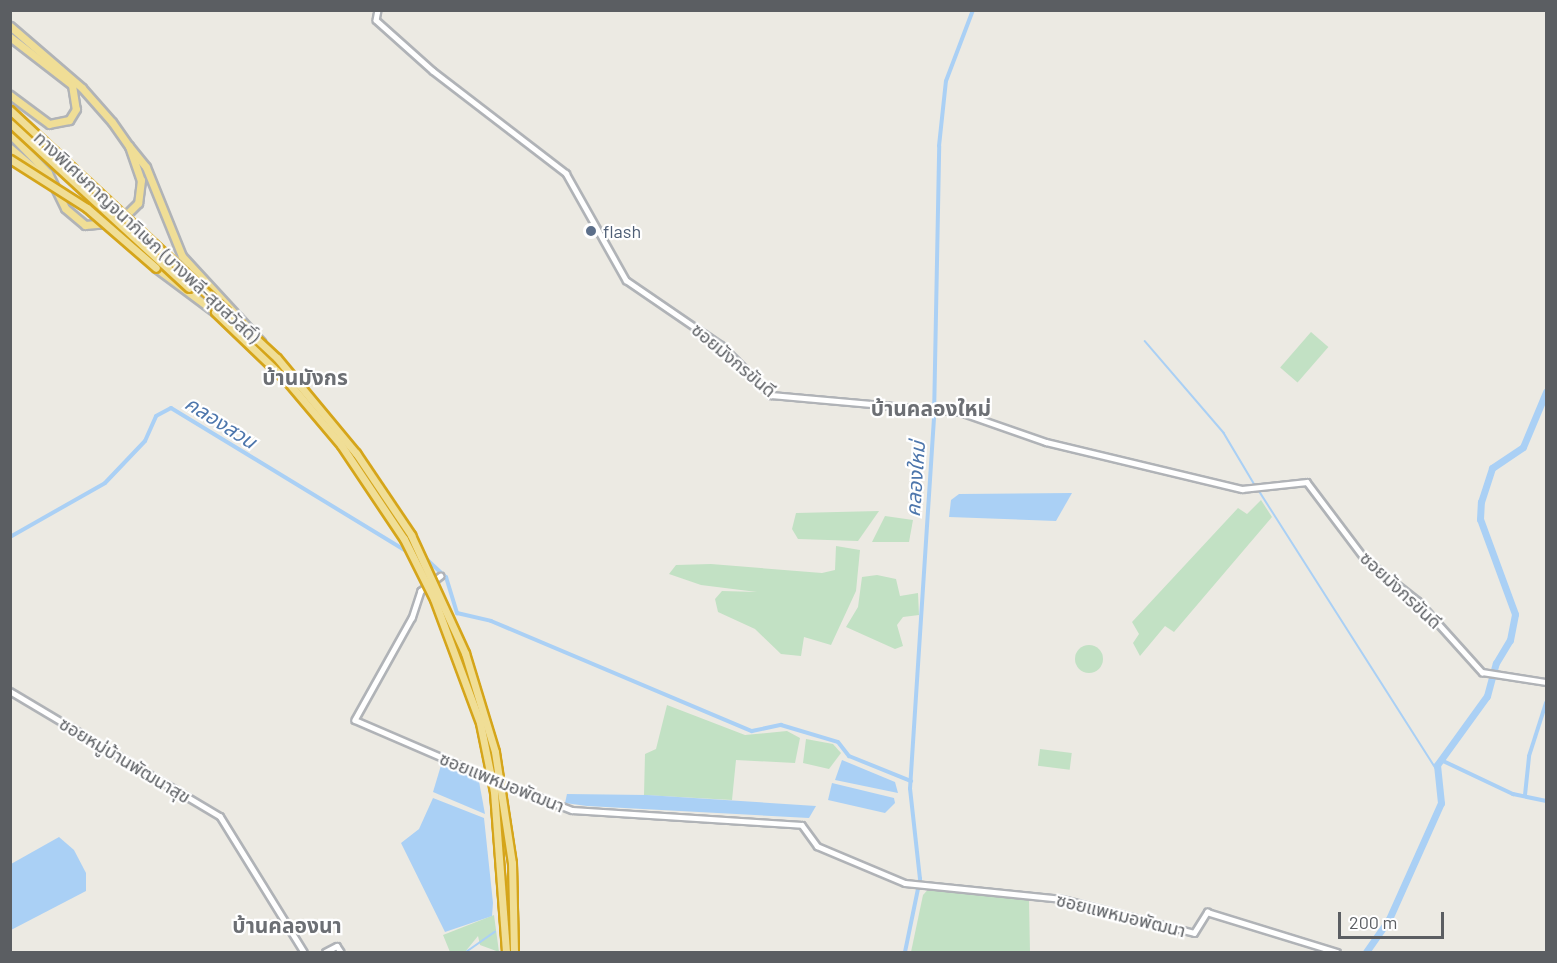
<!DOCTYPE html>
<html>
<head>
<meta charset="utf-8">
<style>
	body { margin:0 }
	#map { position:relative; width:1557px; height:963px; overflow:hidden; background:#eceae3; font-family:Barlow,"Noto Sans Thai",sans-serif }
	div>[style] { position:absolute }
	.green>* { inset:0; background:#c2e1c4; transform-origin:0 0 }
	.round { border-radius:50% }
	.water>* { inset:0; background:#aad0f5 }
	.stream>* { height:1.5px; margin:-0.75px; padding:0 0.75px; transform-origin:0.75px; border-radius:0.75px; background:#aad0f5 }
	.canal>* { height:4px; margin:-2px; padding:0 2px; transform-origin:2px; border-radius:2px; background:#aad0f5 }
	.river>* { height:7px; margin:-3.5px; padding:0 3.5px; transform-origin:3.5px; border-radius:3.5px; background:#aad0f5 }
	.roads { filter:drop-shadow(2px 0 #b0b3b7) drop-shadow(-2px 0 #b0b3b7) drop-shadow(0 2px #b0b3b7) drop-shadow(0 -2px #b0b3b7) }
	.minor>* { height:4.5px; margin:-2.25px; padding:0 2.25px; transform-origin:2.25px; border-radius:2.25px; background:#fff }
	.highway>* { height:7px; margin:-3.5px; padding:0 3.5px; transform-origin:3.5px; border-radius:3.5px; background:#f0de96 }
	.bridges { filter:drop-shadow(2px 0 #d5a51a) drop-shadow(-2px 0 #d5a51a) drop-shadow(0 2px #d5a51a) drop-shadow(0 -2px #d5a51a) }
	.highway-bridge>* { height:7px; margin:-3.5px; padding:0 3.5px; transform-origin:3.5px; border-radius:3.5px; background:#f0de96 }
	.dots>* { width:16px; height:16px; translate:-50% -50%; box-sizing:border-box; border:3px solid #fff; border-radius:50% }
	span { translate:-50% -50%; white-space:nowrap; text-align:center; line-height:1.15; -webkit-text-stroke:4.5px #fff; paint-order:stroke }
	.service-label { font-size:18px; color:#4e5e75 }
	.left { translate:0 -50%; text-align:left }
	.street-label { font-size:18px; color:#5b5e62 }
	.water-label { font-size:20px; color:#4d76ac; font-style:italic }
	.quarter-label { font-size:21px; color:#6c6f74; font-weight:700 }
	.frame { position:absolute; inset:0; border:12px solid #5b5e62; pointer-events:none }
	.scale { position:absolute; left:1338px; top:912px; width:106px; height:27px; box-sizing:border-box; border:3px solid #5b5e62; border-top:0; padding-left:8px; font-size:18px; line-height:21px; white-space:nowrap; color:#5b5e62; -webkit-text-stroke:4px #fff; paint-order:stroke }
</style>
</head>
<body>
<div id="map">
	<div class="green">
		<div style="left:1311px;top:332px;width:23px;height:47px;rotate:41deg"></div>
		<div style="clip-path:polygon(1261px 500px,1272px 517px,1174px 632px,1165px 626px,1140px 656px,1133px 643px,1139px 634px,1132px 622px,1238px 508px,1247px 514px)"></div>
		<div style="clip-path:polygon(879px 511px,858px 541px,798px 539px,792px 529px,796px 513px)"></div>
		<div style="clip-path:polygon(885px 516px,913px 520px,909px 542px,872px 542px)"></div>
		<div style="clip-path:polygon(836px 546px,860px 550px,856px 591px,831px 645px,804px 637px,801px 656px,781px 654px,755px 629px,718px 612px,715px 599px,722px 591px,757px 592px,701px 585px,669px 574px,676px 565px,711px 564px,822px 573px,835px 570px)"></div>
		<div style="clip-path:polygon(877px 575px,896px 579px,900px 596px,918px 593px,919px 615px,903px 617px,897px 625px,903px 646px,895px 649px,846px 627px,858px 607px,862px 577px)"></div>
		<div class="round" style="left:1075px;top:645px;width:28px;height:28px"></div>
		<div style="clip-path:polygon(667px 705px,745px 735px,787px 731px,800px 738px,795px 763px,736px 760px,732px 800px,644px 795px,645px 754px,656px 749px)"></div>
		<div style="clip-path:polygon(806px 739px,833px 744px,841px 753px,829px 769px,803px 763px)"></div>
		<div style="left:1040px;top:749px;width:32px;height:17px;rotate:7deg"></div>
		<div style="clip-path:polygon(932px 885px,1029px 900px,1030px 952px,911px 952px,923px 895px)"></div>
		<div style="clip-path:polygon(494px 915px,499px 952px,480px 945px,478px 936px,465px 952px,450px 952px,443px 935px)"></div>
	</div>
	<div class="water">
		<div style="clip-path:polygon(1072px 493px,1056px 521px,949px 517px,951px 500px,959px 494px)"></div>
		<div style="clip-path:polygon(842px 760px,895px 782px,898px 793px,835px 780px)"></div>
		<div style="clip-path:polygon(442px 762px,478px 776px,485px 814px,433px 792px)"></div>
		<div style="clip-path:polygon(832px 783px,894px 798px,895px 803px,885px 813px,828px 800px)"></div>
		<div style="clip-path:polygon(567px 794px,647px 795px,816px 806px,809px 818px,587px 806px,565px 803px)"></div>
		<div style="clip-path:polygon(433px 798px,484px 818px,493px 903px,492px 916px,445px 932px,401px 843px,419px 829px)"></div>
		<div style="clip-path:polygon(59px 837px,74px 850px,86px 873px,86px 891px,11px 930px,11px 864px)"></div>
	</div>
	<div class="stream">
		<div style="left:1145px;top:341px;width:121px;rotate:49.3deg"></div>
		<div style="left:1224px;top:433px;width:61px;rotate:59.2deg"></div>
		<div style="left:1258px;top:489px;width:333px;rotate:57.5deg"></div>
		<div style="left:466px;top:952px;width:35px;rotate:-35deg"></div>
	</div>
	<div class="canal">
		<div style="left:10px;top:537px;width:109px;rotate:-29.6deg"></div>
		<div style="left:105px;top:483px;width:58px;rotate:-46.4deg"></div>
		<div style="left:145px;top:441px;width:27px;rotate:-66deg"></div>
		<div style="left:156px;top:416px;width:17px;rotate:-28deg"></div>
		<div style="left:171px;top:408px;width:281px;rotate:31.3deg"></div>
		<div style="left:422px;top:555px;width:33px;rotate:43deg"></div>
		<div style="left:446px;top:577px;width:38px;rotate:73deg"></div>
		<div style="left:457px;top:613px;width:35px;rotate:13deg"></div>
		<div style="left:491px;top:621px;width:283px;rotate:22.9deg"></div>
		<div style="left:752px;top:731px;width:30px;rotate:-12deg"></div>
		<div style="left:781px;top:725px;width:59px;rotate:16.6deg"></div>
		<div style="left:838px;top:742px;width:18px;rotate:52deg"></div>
		<div style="left:849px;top:756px;width:67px;rotate:22deg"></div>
		<div style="left:1441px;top:760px;width:80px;rotate:25.3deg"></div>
		<div style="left:1513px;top:794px;width:34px;rotate:12deg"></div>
		<div style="left:1525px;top:795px;width:39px;rotate:-84deg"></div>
		<div style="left:1529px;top:756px;width:56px;rotate:-72.2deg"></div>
		<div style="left:905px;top:952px;width:75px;rotate:-78.4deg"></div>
		<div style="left:920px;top:879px;width:91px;rotate:-96.3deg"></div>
		<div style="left:910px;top:789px;width:372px;rotate:-86.3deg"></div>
		<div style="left:934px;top:418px;width:272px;rotate:-88.9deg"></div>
		<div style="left:939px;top:146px;width:65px;rotate:-83.9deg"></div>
		<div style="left:946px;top:81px;width:76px;rotate:-69.2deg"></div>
	</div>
	<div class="river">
		<div style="left:1366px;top:952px;width:40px;rotate:-55.1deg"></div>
		<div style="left:1389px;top:919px;width:127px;rotate:-65.9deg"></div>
		<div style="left:1441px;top:803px;width:38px;rotate:-96deg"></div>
		<div style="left:1437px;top:765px;width:85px;rotate:-54.1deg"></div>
		<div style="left:1487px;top:696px;width:34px;rotate:-75deg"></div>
		<div style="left:1496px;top:663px;width:27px;rotate:-59deg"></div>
		<div style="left:1510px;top:640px;width:26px;rotate:-79deg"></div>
		<div style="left:1515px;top:614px;width:101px;rotate:-110.2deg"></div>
		<div style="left:1480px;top:519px;width:17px;rotate:-87deg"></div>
		<div style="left:1481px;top:502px;width:36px;rotate:-72deg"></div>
		<div style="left:1492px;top:468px;width:37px;rotate:-34deg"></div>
		<div style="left:1523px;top:447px;width:60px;rotate:-67.3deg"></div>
	</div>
	<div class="roads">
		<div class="minor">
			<div style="left:378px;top:10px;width:10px;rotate:101deg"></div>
			<div style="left:376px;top:20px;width:76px;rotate:41.8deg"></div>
			<div style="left:433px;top:71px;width:168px;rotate:37.5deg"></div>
			<div style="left:566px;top:173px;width:123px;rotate:60.7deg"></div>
			<div style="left:626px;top:280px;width:115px;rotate:34.4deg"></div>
			<div style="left:721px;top:345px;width:71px;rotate:45deg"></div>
			<div style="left:771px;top:395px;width:190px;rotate:5.1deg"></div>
			<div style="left:960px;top:412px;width:91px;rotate:19.2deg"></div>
			<div style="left:1046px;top:442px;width:202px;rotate:13.5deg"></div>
			<div style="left:1242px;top:489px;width:65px;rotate:-6.1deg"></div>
			<div style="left:1307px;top:482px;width:96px;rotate:53deg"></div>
			<div style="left:1365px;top:559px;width:68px;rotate:38.4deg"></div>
			<div style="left:1418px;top:601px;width:96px;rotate:48deg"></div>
			<div style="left:1482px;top:672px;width:65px;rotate:8.9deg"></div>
			<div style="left:441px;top:576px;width:25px;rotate:143deg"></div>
			<div style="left:421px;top:591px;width:28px;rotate:108deg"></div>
			<div style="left:412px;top:618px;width:117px;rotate:119.2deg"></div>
			<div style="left:355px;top:720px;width:149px;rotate:23.3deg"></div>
			<div style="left:10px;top:691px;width:244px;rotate:30.8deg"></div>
			<div style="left:220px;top:816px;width:160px;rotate:58.3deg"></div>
			<div style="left:500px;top:782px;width:77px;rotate:21.3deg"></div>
			<div style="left:572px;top:810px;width:230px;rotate:3.7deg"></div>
			<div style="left:802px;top:825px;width:26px;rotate:54deg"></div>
			<div style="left:817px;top:846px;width:95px;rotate:22.8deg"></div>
			<div style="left:905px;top:883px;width:158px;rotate:5.8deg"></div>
			<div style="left:1062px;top:899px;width:136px;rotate:14.4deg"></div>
			<div style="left:1194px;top:933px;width:25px;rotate:-58deg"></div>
			<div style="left:1207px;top:912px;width:136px;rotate:17.1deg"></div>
			<div style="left:325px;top:952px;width:13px;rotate:-27deg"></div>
			<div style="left:337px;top:946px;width:7px;rotate:56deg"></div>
		</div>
		<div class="highway">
			<div style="left:10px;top:26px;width:95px;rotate:40.7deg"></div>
			<div style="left:82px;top:88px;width:45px;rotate:48.6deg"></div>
			<div style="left:112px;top:122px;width:29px;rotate:55deg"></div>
			<div style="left:129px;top:146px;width:36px;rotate:71deg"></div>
			<div style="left:141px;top:180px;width:23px;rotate:97deg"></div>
			<div style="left:138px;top:203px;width:27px;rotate:135deg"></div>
			<div style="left:119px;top:222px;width:34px;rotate:175deg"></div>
			<div style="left:85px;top:225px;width:26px;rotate:-140deg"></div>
			<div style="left:65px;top:208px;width:39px;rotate:-116deg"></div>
			<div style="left:48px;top:173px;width:54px;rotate:-134.3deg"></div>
			<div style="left:10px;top:37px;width:78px;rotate:37.7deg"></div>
			<div style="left:72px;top:85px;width:24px;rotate:81deg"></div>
			<div style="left:76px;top:109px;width:13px;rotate:122deg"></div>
			<div style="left:69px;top:120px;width:20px;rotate:169deg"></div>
			<div style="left:49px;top:124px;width:49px;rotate:-143.4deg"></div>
			<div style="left:129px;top:146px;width:27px;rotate:51deg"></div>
			<div style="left:146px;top:167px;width:96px;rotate:68deg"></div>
			<div style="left:182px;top:256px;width:117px;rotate:47.4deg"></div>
			<div style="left:10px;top:148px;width:45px;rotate:40.5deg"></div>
			<div style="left:156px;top:268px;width:74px;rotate:36.7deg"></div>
		</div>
	</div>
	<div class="bridges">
		<div class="highway-bridge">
			<div style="left:10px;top:110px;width:364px;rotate:42.9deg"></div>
			<div style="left:277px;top:358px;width:124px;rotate:50.3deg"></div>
			<div style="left:356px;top:453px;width:99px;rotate:56.1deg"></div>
			<div style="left:411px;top:535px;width:130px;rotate:65.4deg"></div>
			<div style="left:465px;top:653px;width:103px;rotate:73.1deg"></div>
			<div style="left:495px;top:752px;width:112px;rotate:81.3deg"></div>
			<div style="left:512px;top:863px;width:89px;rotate:88.7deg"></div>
			<div style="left:10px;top:123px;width:243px;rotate:42.7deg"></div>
			<div style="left:10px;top:159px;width:91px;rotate:32.5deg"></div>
			<div style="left:87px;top:208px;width:91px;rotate:41deg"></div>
			<div style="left:215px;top:312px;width:100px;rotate:43.8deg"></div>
			<div style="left:287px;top:381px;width:84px;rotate:49.8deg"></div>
			<div style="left:341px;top:445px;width:113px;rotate:56.2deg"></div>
			<div style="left:404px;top:539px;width:67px;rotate:63.4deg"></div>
			<div style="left:434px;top:599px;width:132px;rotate:69.6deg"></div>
			<div style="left:480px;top:723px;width:70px;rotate:78.5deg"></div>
			<div style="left:494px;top:792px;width:160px;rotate:85.7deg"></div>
		</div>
	</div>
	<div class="dots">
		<div style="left:591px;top:231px;background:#5c6f8a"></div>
	</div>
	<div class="service-label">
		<span class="left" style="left:603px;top:231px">flash</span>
	</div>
	<div class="street-label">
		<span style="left:147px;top:237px;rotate:43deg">ทางพิเศษกาญจนาภิเษก (บางพลี-สุขสวัสดิ์)</span>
		<span style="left:734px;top:360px;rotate:40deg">ซอยมังกรขันดี</span>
		<span style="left:1401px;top:590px;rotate:43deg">ซอยมังกรขันดี</span>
		<span style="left:125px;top:760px;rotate:31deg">ซอยหมู่บ้านพัฒนาสุข</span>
		<span style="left:502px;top:782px;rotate:22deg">ซอยแพหมอพัฒนา</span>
		<span style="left:1121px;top:915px;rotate:14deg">ซอยแพหมอพัฒนา</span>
	</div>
	<div class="water-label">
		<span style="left:221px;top:422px;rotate:32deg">คลองสวน</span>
		<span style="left:915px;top:479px;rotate:-86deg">คลองใหม่</span>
	</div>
	<div class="quarter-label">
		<span style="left:305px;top:377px">บ้านมังกร</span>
		<span style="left:931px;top:408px">บ้านคลองใหม่</span>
		<span style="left:287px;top:925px">บ้านคลองนา</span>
	</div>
	<div class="frame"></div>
	<div class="scale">200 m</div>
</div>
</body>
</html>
